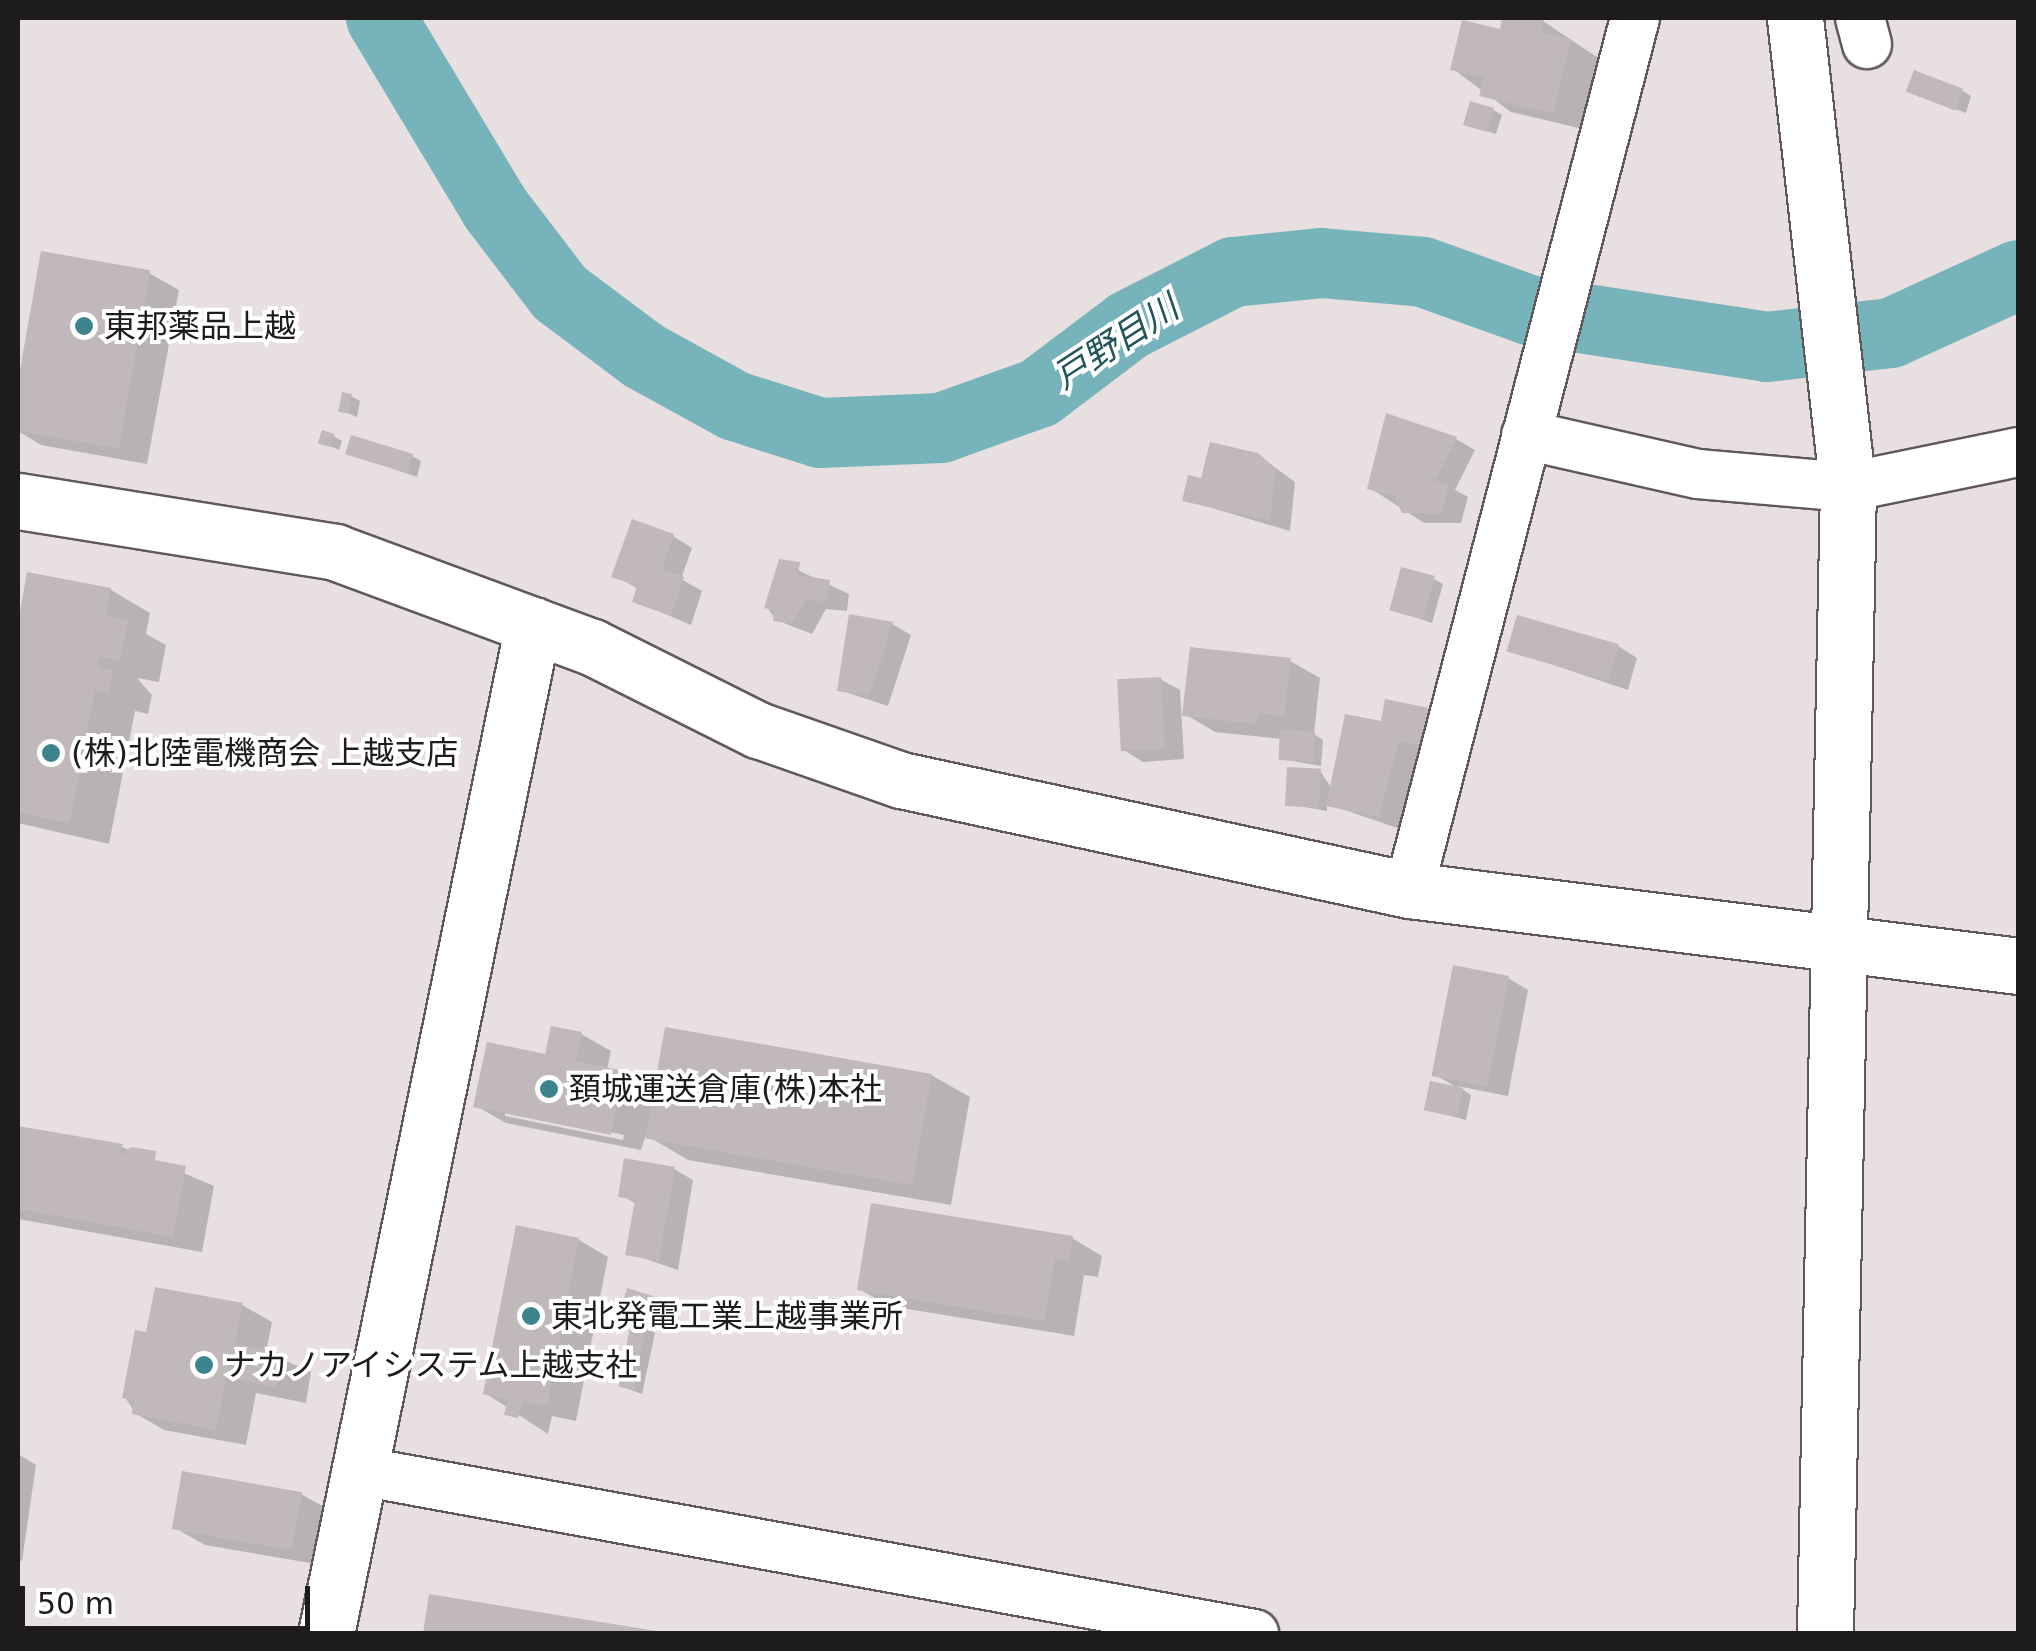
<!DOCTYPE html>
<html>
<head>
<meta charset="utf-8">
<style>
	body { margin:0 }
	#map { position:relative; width:2036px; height:1651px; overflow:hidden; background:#e8dfe0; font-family:"DejaVu Sans","Noto Sans JP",sans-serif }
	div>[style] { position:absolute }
	.shadow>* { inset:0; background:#0003 }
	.river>* { height:70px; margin:-35px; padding:0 35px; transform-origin:35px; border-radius:35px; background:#77b3ba }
	.building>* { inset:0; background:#c1b8b9; transform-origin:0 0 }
	.roads { filter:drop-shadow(2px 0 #605859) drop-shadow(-2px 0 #605859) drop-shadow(0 2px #605859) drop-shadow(0 -2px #605859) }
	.minor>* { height:48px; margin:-24px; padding:0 24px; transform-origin:24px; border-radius:24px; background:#fff }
	.tertiary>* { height:55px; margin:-27.5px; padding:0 27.5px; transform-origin:27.5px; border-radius:27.5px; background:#fff }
	.dots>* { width:28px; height:28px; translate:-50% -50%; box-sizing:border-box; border:5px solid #fff; border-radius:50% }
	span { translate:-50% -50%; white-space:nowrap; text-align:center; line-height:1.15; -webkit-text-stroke:8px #fff; paint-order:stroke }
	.poi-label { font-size:32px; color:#1e1b1b }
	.left { translate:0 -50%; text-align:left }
	.water-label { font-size:35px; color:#21565c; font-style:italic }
	.frame { position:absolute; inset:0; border:20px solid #1e1b1b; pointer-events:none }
	.scale { position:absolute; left:20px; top:1586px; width:290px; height:45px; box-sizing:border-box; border:5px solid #1e1b1b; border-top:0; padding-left:12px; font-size:30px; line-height:35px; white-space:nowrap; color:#1e1b1b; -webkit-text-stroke:8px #fff; paint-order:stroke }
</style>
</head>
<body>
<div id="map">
	<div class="shadow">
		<div style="clip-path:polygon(1505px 18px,1543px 21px,1600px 59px,1583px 129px,1511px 112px,1453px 69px,1502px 31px)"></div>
		<div style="clip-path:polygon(1963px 91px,1971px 96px,1966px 113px,1918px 96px)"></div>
		<div style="clip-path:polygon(1493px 110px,1502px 115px,1496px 134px,1467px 124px)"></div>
		<div style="clip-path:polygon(43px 254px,149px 273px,179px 290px,147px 464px,41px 445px,18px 431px)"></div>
		<div style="clip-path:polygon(351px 396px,360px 401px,357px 417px,340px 410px)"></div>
		<div style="clip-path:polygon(333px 436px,342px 441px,339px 450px,320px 442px)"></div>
		<div style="clip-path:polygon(1456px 439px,1475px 450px,1455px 490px,1468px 497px,1461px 523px,1424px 523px,1370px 488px)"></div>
		<div style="clip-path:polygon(348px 453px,412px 456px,421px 461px,417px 477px)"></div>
		<div style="clip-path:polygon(1258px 455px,1295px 482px,1290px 531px,1185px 500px)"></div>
		<div style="clip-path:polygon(673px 536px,692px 548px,681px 579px,702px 591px,691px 625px,635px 601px,639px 589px,614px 576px)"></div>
		<div style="clip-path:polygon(780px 562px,849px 594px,847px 611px,826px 609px,812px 634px,776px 620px,767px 607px)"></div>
		<div style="clip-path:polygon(29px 575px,111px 590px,150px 613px,146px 634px,166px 645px,159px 682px,137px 678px,152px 695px,148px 714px,135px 711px,109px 844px,18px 823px,18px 636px)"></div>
		<div style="clip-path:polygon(1434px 579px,1443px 584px,1432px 623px,1392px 609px)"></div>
		<div style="clip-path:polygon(892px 624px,911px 635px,888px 706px,839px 690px)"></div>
		<div style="clip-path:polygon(1618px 646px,1637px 658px,1628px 690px,1509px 650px)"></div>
		<div style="clip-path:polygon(1290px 661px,1320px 678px,1314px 734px,1323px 740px,1321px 766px,1281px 759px,1282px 739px,1215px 732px,1185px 714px)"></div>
		<div style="clip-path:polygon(1160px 679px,1180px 690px,1184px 759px,1143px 762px,1124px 750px)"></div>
		<div style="clip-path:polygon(1438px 712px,1409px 832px,1327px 804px,1327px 811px,1287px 804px,1320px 771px,1332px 789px,1383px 724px)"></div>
		<div style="clip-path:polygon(1508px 978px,1528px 990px,1508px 1096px,1457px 1086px,1471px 1095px,1466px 1120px,1427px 1109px,1459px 1089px,1434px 1074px)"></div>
		<div style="clip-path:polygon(evenodd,581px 1034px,611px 1051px,607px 1070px,657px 1093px,931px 1075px,970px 1097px,951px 1205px,688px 1160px,649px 1137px,654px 1110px,641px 1150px,506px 1123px,476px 1106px,581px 1034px,505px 1111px,624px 1135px,623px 1140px,505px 1116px,505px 1111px)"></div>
		<div style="clip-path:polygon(18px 1128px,122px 1147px,214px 1186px,202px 1252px,18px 1219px)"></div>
		<div style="clip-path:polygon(674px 1169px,693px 1180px,678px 1270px,628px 1253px,636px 1204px,621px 1195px)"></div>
		<div style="clip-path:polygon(1072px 1238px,1102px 1256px,1098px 1277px,1084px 1275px,1074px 1336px,889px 1306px,859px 1289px)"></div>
		<div style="clip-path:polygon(579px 1240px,608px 1257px,576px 1421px,552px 1416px,548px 1434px,485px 1393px)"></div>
		<div style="clip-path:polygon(653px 1298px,662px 1303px,656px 1323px,623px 1311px)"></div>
		<div style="clip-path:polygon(242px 1305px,272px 1322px,266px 1352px,311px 1372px,306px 1403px,256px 1393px,246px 1445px,164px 1430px,135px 1413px,125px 1397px,148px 1335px)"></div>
		<div style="clip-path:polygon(646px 1328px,655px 1333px,642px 1394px,620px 1386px)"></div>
		<div style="clip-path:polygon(18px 1454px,36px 1465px,22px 1561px,18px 1560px)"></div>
		<div style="clip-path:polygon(301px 1494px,331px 1511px,322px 1565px,205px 1545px,175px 1528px)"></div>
		<div style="clip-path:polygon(18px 1591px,22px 1593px,18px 1619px)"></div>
	</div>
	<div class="river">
		<div style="left:381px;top:18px;width:222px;rotate:59deg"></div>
		<div style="left:495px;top:208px;width:107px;rotate:52.6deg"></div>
		<div style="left:560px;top:293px;width:105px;rotate:36.9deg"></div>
		<div style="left:644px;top:356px;width:104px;rotate:28.8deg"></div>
		<div style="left:735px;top:406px;width:89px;rotate:17.6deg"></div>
		<div style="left:820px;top:433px;width:121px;rotate:-2.4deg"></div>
		<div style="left:941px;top:428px;width:104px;rotate:-19.7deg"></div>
		<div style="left:1039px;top:393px;width:113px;rotate:-37.1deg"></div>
		<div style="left:1129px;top:325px;width:117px;rotate:-27deg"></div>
		<div style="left:1233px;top:272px;width:88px;rotate:-5.8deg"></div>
		<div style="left:1321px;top:263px;width:102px;rotate:5deg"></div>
		<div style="left:1423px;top:272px;width:113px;rotate:19.7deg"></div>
		<div style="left:1529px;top:310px;width:241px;rotate:8.8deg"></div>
		<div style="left:1767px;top:347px;width:125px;rotate:-6.4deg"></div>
		<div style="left:1891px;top:333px;width:140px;rotate:-24.5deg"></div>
	</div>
	<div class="building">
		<div style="clip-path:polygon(1502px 18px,1544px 18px,1541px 32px,1571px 39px,1553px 114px,1479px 96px,1484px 78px,1450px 70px,1462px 20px,1500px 29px)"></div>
		<div style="left:1914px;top:70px;width:53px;height:23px;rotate:21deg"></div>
		<div style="left:1470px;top:101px;width:25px;height:25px;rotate:16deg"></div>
		<div style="left:41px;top:251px;width:111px;height:181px;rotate:10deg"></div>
		<div style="left:342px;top:392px;width:10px;height:20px;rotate:11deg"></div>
		<div style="clip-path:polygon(1386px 413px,1457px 437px,1435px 481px,1449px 484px,1442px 513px,1402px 513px,1394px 496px,1367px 489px)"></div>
		<div style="left:322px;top:430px;width:13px;height:14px;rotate:18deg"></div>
		<div style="left:351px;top:435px;width:65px;height:20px;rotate:17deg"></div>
		<div style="clip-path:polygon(1210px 442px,1258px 453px,1276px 469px,1270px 521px,1182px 501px,1188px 475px,1201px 478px)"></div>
		<div style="clip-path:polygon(632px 519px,674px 534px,662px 569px,684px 577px,671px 616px,632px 602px,637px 586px,611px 577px)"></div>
		<div style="clip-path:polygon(779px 559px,800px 562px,798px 575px,830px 580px,827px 602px,806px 599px,792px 624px,773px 621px,775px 610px,764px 608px)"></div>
		<div style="left:1401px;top:567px;width:35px;height:45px;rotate:15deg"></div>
		<div style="clip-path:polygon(27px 572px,111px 588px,106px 616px,128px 620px,120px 661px,98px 657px,97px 667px,113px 670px,109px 693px,95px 690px,70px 823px,18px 813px,18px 623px)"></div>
		<div style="clip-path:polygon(849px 614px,893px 622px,869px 696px,837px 691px)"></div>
		<div style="left:1517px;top:615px;width:106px;height:38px;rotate:16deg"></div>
		<div style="clip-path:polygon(1190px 647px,1291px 658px,1284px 716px,1258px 713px,1257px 724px,1182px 716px)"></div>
		<div style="left:1161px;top:677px;width:72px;height:44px;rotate:87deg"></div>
		<div style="clip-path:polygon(1385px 699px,1439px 710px,1432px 747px,1399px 741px,1379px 817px,1326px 806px,1345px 714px,1381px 721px)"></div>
		<div style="left:1280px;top:730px;width:35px;height:30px;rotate:3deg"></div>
		<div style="left:1287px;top:767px;width:34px;height:39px;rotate:3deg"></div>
		<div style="left:1453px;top:965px;width:57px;height:113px;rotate:11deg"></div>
		<div style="clip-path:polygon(551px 1026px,582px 1032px,576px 1061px,624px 1071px,611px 1135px,473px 1107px,487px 1042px,545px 1054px)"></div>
		<div style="left:665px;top:1027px;width:271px;height:113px;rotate:10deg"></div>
		<div style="left:1430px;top:1081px;width:34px;height:30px;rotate:12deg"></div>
		<div style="clip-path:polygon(18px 1126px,123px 1144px,120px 1156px,131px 1147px,156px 1151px,155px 1160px,186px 1166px,173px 1237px,18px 1209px)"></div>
		<div style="clip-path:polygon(624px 1158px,675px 1167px,659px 1261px,625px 1255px,635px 1200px,618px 1197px)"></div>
		<div style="clip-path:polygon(871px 1203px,1073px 1236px,1069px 1262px,1055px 1259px,1044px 1321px,857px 1290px)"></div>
		<div style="clip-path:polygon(516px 1225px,579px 1238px,547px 1406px,522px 1401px,518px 1418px,504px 1415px,508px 1399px,483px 1394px)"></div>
		<div style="clip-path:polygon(155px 1287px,243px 1303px,235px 1344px,282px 1353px,276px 1387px,226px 1378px,216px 1430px,132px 1414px,134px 1401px,122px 1398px,135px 1330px,146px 1332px)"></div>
		<div style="left:627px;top:1288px;width:28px;height:25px;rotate:17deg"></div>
		<div style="left:631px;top:1322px;width:16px;height:66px;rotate:11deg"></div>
		<div style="left:182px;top:1471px;width:122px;height:59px;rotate:10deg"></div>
		<div style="clip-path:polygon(429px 1594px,656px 1631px,656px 1634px,423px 1634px)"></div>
	</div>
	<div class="roads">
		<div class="minor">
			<div style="left:1860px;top:18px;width:27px;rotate:75deg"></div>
			<div style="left:1526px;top:435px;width:176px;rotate:12.8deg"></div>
			<div style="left:1698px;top:474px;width:151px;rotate:5deg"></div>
			<div style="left:1848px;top:487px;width:174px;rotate:-11.6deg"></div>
			<div style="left:1409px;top:890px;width:901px;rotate:-75.47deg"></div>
			<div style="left:360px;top:1471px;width:909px;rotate:10.33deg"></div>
		</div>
		<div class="tertiary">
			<div style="left:1795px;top:18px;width:472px;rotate:83.6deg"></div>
			<div style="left:1848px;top:487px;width:1147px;rotate:91.15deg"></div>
			<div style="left:18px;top:501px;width:321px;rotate:9.1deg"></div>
			<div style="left:335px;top:552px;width:274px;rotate:20.3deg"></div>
			<div style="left:592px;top:647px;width:186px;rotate:26.6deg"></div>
			<div style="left:758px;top:730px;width:151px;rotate:19.3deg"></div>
			<div style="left:901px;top:780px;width:520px;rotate:12.22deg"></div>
			<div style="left:1409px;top:890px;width:614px;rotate:7.11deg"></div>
			<div style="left:326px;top:1634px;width:1030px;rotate:-78.41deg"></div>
		</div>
	</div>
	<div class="dots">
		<div style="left:84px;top:326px;background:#3d848d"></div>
		<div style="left:51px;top:753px;background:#3d848d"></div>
		<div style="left:549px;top:1089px;background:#3d848d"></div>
		<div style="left:531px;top:1316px;background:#3d848d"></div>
		<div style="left:204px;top:1365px;background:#3d848d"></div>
	</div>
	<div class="poi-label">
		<span class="left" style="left:104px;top:326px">東邦薬品上越</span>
		<span class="left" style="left:71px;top:753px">(株)北陸電機商会 上越支店</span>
		<span class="left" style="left:569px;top:1089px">頚城運送倉庫(株)本社</span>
		<span class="left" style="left:551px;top:1316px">東北発電工業上越事業所</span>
		<span class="left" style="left:224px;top:1365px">ナカノアイシステム上越支社</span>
	</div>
	<div class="water-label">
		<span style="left:1116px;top:342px;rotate:-33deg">戸野目川</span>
	</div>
	<div class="frame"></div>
	<div class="scale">50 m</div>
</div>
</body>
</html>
